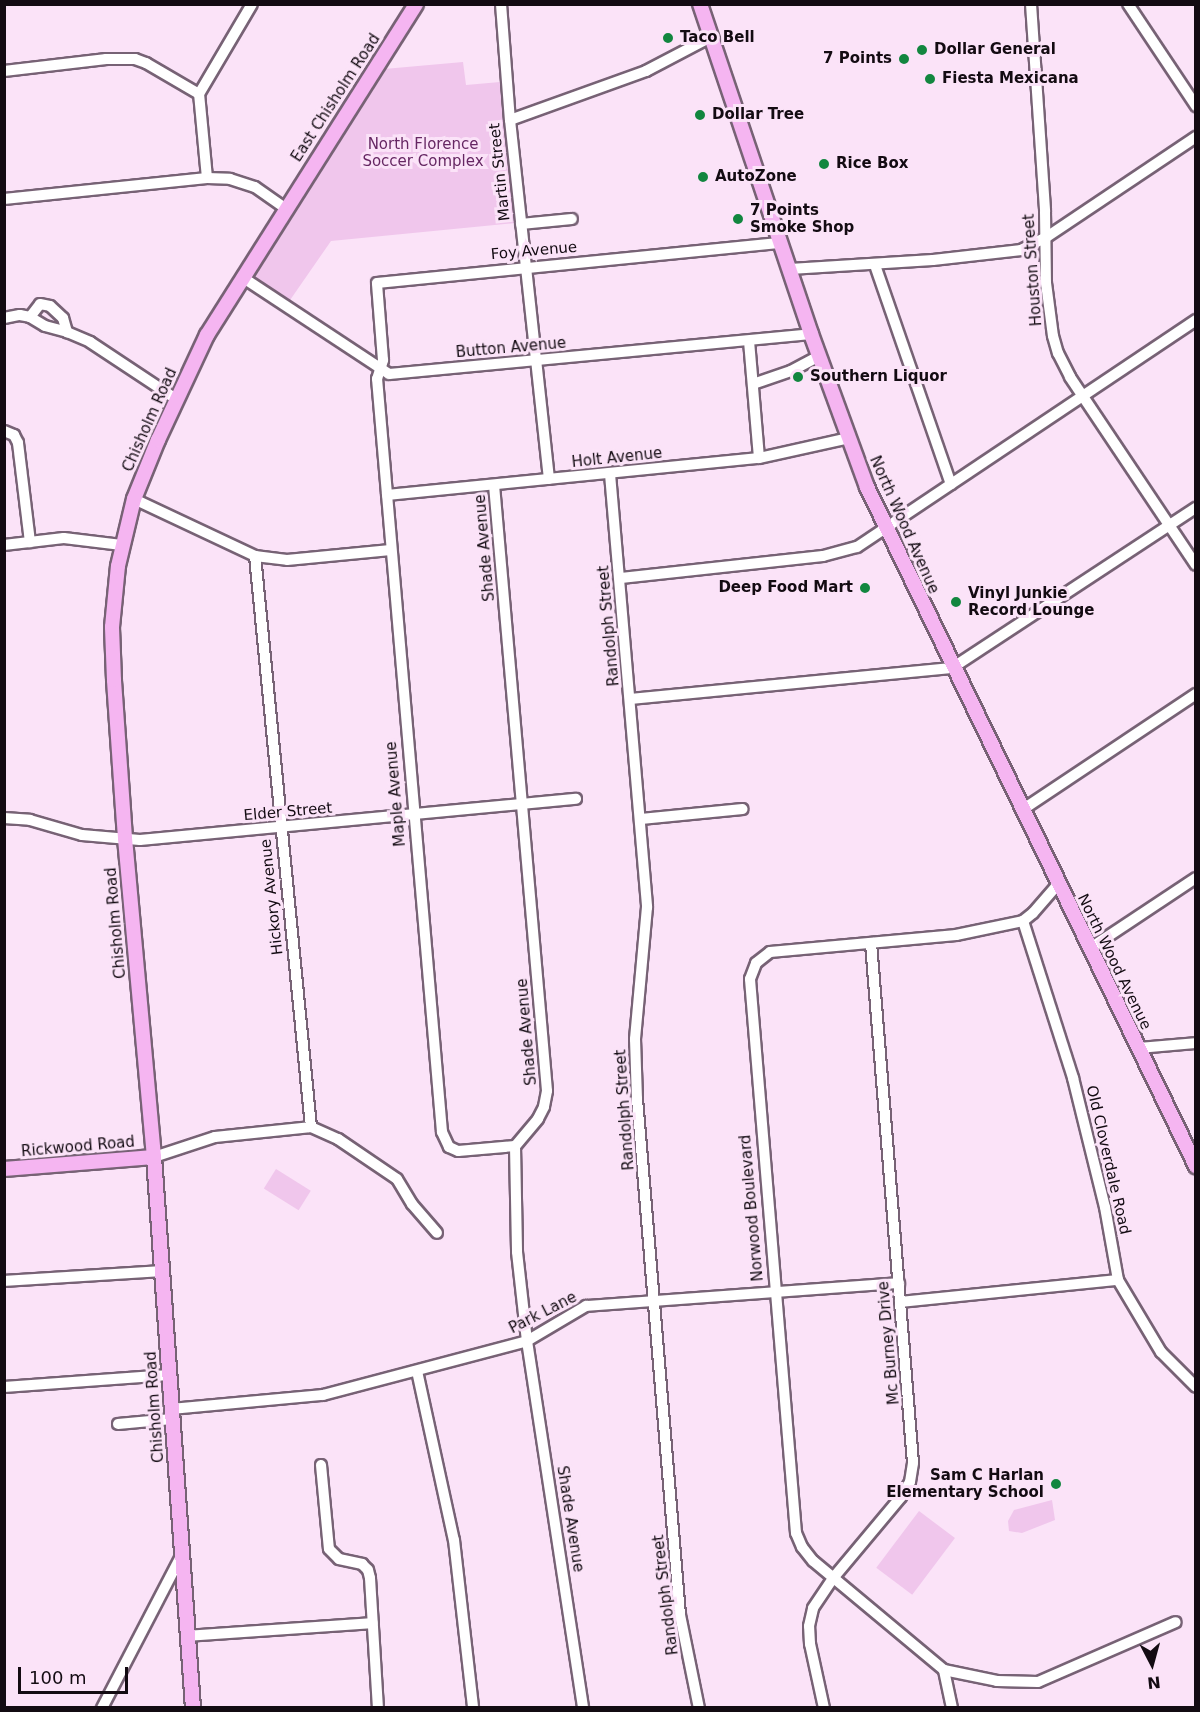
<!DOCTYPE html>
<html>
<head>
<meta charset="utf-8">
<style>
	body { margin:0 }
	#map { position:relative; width:1200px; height:1712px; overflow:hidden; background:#fbe3f8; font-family:"DejaVu Sans",sans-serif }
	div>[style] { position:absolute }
	.green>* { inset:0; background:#f0c6ec; transform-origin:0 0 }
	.roads { filter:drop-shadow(2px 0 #776275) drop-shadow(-2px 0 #776275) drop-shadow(0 2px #776275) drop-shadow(0 -2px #776275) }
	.minor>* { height:10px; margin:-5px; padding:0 5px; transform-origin:5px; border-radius:5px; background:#fff }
	.major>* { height:14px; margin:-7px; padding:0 7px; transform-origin:7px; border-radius:7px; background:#f5b5f1 }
	.dots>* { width:16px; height:16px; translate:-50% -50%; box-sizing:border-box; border:3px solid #fbe3f8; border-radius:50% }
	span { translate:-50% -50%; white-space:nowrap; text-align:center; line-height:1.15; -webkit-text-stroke:6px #fbe3f8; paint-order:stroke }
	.poi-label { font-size:15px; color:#130b12; font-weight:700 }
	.left { translate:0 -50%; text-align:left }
	.right { translate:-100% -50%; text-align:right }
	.street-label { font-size:15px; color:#130b12 }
	.park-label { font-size:15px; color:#662763 }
	.frame { position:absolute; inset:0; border:6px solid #130b12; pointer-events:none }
	.north { position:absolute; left:1122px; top:1634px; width:60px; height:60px; -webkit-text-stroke:4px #fbe3f8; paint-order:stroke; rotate:174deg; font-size:16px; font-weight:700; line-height:24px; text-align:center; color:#130b12 }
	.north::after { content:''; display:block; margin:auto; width:21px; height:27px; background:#130b12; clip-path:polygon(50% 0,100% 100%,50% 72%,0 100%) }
	.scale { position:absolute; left:18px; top:1667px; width:110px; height:27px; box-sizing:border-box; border:3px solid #130b12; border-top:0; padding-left:8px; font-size:18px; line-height:21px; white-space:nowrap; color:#130b12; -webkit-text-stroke:4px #fbe3f8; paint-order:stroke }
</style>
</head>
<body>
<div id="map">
	<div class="green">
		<div style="clip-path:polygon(463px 62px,466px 85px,500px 82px,516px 223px,331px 241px,288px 303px,249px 278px,384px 69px)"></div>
		<div style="left:276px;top:1169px;width:41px;height:23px;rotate:32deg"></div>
		<div style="clip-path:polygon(1052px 1500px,1055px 1520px,1022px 1533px,1009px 1531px,1008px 1521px,1014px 1510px)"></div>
		<div style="left:919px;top:1511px;width:45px;height:71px;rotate:37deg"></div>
	</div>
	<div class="roads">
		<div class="minor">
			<div style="left:501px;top:4px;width:116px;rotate:85.6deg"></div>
			<div style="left:510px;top:120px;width:361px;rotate:83.8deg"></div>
			<div style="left:1031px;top:4px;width:208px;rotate:86.1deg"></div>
			<div style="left:1045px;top:212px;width:71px;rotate:89.2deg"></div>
			<div style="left:1046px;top:283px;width:53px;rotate:82.5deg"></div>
			<div style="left:1053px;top:336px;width:18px;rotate:74deg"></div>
			<div style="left:1058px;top:353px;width:27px;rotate:63deg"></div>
			<div style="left:1070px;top:377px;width:226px;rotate:56.2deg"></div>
			<div style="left:1128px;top:4px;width:123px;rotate:56.3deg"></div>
			<div style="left:4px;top:71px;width:103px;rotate:-6.7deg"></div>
			<div style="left:106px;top:59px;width:29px"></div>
			<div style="left:135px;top:59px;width:12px;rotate:20deg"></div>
			<div style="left:146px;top:63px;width:61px;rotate:30.3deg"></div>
			<div style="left:510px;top:120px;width:145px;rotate:-19.8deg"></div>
			<div style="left:646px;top:71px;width:73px;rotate:-27.6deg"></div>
			<div style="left:207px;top:178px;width:84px;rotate:-95.4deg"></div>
			<div style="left:199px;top:94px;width:104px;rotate:-59.5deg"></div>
			<div style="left:4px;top:199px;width:204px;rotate:-5.9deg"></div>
			<div style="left:207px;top:178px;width:23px;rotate:2deg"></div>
			<div style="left:230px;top:179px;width:26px;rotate:18deg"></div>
			<div style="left:255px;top:187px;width:37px;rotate:35deg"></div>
			<div style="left:521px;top:224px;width:51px;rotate:-5.6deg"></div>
			<div style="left:875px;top:265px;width:232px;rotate:70.9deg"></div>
			<div style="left:790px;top:269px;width:143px;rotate:-3.6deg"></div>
			<div style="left:933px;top:260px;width:89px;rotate:-6.5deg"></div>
			<div style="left:1021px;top:250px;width:27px;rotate:-27deg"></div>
			<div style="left:1045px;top:238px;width:182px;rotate:-33.8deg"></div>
			<div style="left:242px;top:277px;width:176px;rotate:33.4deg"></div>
			<div style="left:389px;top:374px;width:424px;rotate:-5.4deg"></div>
			<div style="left:30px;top:317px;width:16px;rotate:-52deg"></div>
			<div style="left:40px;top:304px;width:10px;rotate:11deg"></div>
			<div style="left:50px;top:306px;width:18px;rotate:43deg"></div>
			<div style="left:63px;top:318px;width:15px;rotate:74deg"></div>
			<div style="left:67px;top:332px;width:25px;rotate:23deg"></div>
			<div style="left:90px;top:342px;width:103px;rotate:33.5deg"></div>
			<div style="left:4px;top:318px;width:16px;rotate:-11deg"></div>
			<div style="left:20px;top:315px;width:10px;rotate:11deg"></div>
			<div style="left:30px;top:317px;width:17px;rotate:31deg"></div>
			<div style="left:45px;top:326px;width:23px;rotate:15deg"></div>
			<div style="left:749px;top:341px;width:117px;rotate:85.1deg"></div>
			<div style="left:753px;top:384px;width:40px;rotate:-18.9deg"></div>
			<div style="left:791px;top:371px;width:32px;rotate:-28deg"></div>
			<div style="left:4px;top:431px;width:11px;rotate:22deg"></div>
			<div style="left:14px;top:435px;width:9px;rotate:63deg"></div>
			<div style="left:18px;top:443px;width:100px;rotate:83.1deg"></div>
			<div style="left:610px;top:474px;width:435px;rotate:85.1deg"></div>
			<div style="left:647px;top:907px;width:133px;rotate:95.2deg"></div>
			<div style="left:635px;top:1039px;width:60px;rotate:88.1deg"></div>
			<div style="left:637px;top:1099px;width:518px;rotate:85.24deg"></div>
			<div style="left:680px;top:1615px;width:95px;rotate:78.5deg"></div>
			<div style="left:494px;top:485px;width:608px;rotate:85deg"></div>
			<div style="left:547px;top:1091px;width:16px;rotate:101deg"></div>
			<div style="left:544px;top:1107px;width:13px;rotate:117deg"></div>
			<div style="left:538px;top:1119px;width:35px;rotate:130deg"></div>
			<div style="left:515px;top:1146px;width:106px;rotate:88.9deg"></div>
			<div style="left:517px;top:1252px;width:90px;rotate:83.6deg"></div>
			<div style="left:527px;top:1341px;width:371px;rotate:81.3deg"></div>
			<div style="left:387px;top:495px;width:374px;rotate:-5.7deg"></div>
			<div style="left:759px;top:458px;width:92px;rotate:-12.5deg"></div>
			<div style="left:134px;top:499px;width:134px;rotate:25.2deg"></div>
			<div style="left:255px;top:556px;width:32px;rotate:7deg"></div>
			<div style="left:287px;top:560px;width:104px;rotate:-5.5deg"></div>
			<div style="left:4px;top:545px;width:60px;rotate:-6.7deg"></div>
			<div style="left:64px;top:538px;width:58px;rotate:6.9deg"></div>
			<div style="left:255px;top:556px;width:574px;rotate:84.4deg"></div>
			<div style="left:621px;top:578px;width:203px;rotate:-6.2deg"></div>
			<div style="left:823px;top:556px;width:35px;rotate:-15deg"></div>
			<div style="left:857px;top:547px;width:408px;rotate:-33.8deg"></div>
			<div style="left:630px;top:699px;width:323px;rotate:-5.5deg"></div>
			<div style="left:952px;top:668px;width:292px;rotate:-33.3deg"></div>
			<div style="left:1022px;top:810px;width:209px;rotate:-33.7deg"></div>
			<div style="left:4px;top:818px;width:26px;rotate:4deg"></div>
			<div style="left:30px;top:820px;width:54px;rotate:16.1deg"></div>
			<div style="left:82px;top:835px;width:58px;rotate:4.9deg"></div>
			<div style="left:140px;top:840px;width:438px;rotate:-5.4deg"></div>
			<div style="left:641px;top:819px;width:102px;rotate:-5.6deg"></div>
			<div style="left:1023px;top:921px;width:165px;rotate:72.3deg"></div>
			<div style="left:1073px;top:1078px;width:133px;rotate:76.1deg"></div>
			<div style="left:1105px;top:1207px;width:74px;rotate:79.9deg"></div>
			<div style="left:1118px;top:1280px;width:84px;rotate:59.2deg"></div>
			<div style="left:1161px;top:1352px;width:49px;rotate:45deg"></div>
			<div style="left:1089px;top:949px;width:128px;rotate:-33.6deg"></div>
			<div style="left:1138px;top:1048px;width:58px;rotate:-4.9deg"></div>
			<div style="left:515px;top:1146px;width:57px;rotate:175deg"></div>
			<div style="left:458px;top:1151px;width:10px;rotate:-156deg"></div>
			<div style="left:449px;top:1147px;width:17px;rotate:-115deg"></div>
			<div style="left:442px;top:1132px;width:756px;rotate:-94.93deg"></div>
			<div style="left:377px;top:379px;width:20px;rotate:-72deg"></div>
			<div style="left:383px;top:360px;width:77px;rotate:-94.5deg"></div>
			<div style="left:377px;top:283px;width:406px;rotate:-5.7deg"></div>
			<div style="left:154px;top:1157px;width:64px;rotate:-18.2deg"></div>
			<div style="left:215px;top:1137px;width:97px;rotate:-5.9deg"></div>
			<div style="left:311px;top:1127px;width:30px;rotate:24deg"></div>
			<div style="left:338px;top:1139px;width:71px;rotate:34.1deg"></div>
			<div style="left:397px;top:1179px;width:29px;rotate:59deg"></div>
			<div style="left:412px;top:1204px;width:38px;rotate:49deg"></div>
			<div style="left:4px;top:1281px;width:158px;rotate:-3.6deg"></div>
			<div style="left:900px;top:1302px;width:219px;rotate:-5.8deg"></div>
			<div style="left:417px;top:1371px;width:173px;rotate:77.7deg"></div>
			<div style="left:454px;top:1540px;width:169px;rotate:83.5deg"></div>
			<div style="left:4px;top:1387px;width:165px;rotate:-4.2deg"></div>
			<div style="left:171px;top:1409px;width:153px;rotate:-5.3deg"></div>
			<div style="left:323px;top:1395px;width:211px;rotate:-14.8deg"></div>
			<div style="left:527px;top:1341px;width:69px;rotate:-30.7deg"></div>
			<div style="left:586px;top:1306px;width:314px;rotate:-4.2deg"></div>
			<div style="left:118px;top:1424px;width:54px;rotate:-5.3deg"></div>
			<div style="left:321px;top:1465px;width:84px;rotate:84.6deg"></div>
			<div style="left:329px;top:1549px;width:14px;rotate:45deg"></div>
			<div style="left:339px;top:1559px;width:24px;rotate:12deg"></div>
			<div style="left:362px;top:1564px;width:8px;rotate:45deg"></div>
			<div style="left:368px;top:1570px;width:8px;rotate:76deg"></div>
			<div style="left:370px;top:1578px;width:130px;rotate:86.5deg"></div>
			<div style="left:187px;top:1636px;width:186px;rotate:-4deg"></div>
			<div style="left:944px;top:1670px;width:54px;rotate:11.7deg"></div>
			<div style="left:997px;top:1681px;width:41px;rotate:1.4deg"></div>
			<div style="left:1038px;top:1682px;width:150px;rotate:-23.5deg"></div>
			<div style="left:102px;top:1708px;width:174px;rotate:-62.5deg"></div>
			<div style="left:824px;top:1708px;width:66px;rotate:-102.3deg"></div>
			<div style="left:810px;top:1644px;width:18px;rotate:-93deg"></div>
			<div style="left:809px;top:1626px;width:18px;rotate:-77deg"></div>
			<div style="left:813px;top:1608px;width:37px;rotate:-56deg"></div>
			<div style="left:834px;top:1577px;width:104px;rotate:-50.1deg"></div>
			<div style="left:901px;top:1497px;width:17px;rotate:-59deg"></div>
			<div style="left:910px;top:1482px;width:19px;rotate:-81deg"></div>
			<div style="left:913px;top:1463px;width:522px;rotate:-94.62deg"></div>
			<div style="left:952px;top:1708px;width:39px;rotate:-102deg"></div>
			<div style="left:944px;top:1670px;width:170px;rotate:-140.2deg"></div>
			<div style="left:813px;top:1561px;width:18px;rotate:-128deg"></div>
			<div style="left:802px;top:1547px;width:15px;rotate:-113deg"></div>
			<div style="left:796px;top:1533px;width:556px;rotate:-94.75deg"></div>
			<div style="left:750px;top:979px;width:17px;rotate:-69deg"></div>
			<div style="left:756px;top:963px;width:18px;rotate:-38deg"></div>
			<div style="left:770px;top:952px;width:187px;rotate:-5.2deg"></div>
			<div style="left:956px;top:935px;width:68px;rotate:-11.8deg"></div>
			<div style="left:1023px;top:921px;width:13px;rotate:-39deg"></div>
			<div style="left:1033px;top:913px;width:38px;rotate:-49deg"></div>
		</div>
		<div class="major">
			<div style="left:700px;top:4px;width:348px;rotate:71.4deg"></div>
			<div style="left:811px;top:334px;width:163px;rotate:69.9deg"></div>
			<div style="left:867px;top:487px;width:755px;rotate:64.15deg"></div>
			<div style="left:4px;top:1169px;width:150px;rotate:-4.6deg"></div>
			<div style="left:193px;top:1708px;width:552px;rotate:-94.05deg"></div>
			<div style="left:154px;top:1157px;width:320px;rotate:-95.2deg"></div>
			<div style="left:125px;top:838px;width:158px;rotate:-94deg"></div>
			<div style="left:114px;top:680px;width:53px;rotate:-92.2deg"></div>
			<div style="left:112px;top:627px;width:61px;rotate:-84.4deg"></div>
			<div style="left:118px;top:566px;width:69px;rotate:-76.6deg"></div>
			<div style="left:134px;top:499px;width:64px;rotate:-67.9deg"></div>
			<div style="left:158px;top:440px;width:116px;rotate:-65deg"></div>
			<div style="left:207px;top:335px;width:391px;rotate:-57.7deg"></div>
		</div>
	</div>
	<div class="dots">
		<div style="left:668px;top:38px;background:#12863f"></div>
		<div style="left:922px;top:50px;background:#12863f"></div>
		<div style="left:904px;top:59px;background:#12863f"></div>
		<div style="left:930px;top:79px;background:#12863f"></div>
		<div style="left:700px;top:115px;background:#12863f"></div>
		<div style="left:824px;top:164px;background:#12863f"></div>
		<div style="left:703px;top:177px;background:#12863f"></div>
		<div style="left:738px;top:219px;background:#12863f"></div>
		<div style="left:798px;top:377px;background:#12863f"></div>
		<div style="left:865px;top:588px;background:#12863f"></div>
		<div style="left:956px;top:602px;background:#12863f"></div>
		<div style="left:1056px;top:1484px;background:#12863f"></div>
	</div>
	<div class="poi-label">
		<span class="left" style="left:680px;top:38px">Taco Bell</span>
		<span class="left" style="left:934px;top:50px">Dollar General</span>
		<span class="right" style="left:892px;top:59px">7 Points</span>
		<span class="left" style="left:942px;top:79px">Fiesta Mexicana</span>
		<span class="left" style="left:712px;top:115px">Dollar Tree</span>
		<span class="left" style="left:836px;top:164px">Rice Box</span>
		<span class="left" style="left:715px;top:177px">AutoZone</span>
		<span class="left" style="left:750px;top:219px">7 Points<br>Smoke Shop</span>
		<span class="left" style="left:810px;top:377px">Southern Liquor</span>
		<span class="right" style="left:853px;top:588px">Deep Food Mart</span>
		<span class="left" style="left:968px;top:602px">Vinyl Junkie<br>Record Lounge</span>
		<span class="right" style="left:1044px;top:1484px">Sam C Harlan<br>Elementary School</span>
	</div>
	<div class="street-label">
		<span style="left:336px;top:98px;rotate:-57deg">East Chisholm Road</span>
		<span style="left:500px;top:172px;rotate:-96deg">Martin Street</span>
		<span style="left:534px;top:251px;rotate:-5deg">Foy Avenue</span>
		<span style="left:1033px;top:270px;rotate:-94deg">Houston Street</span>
		<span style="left:511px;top:348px;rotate:-5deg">Button Avenue</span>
		<span style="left:150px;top:420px;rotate:-66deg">Chisholm Road</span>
		<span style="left:617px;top:458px;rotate:-6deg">Holt Avenue</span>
		<span style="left:904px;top:525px;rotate:66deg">North Wood Avenue</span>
		<span style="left:485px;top:548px;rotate:-95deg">Shade Avenue</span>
		<span style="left:609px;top:626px;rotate:-95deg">Randolph Street</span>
		<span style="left:396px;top:794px;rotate:-95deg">Maple Avenue</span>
		<span style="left:288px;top:812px;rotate:-5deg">Elder Street</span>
		<span style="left:272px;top:897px;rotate:-96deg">Hickory Avenue</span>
		<span style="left:116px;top:923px;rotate:-95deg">Chisholm Road</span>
		<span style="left:1114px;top:962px;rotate:64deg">North Wood Avenue</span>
		<span style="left:527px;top:1032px;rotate:-95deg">Shade Avenue</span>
		<span style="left:625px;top:1110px;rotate:-94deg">Randolph Street</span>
		<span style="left:78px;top:1147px;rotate:-5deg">Rickwood Road</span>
		<span style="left:1108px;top:1160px;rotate:77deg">Old Cloverdale Road</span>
		<span style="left:752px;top:1208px;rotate:-95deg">Norwood Boulevard</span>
		<span style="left:543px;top:1313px;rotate:-27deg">Park Lane</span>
		<span style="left:889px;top:1343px;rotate:-95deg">Mc Burney Drive</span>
		<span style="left:155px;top:1407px;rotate:-94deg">Chisholm Road</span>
		<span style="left:570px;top:1519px;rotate:81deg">Shade Avenue</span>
		<span style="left:666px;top:1595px;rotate:-97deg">Randolph Street</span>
	</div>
	<div class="park-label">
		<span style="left:423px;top:153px">North Florence<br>Soccer Complex</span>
	</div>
	<div class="frame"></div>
	<div class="north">N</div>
	<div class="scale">100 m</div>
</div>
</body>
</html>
